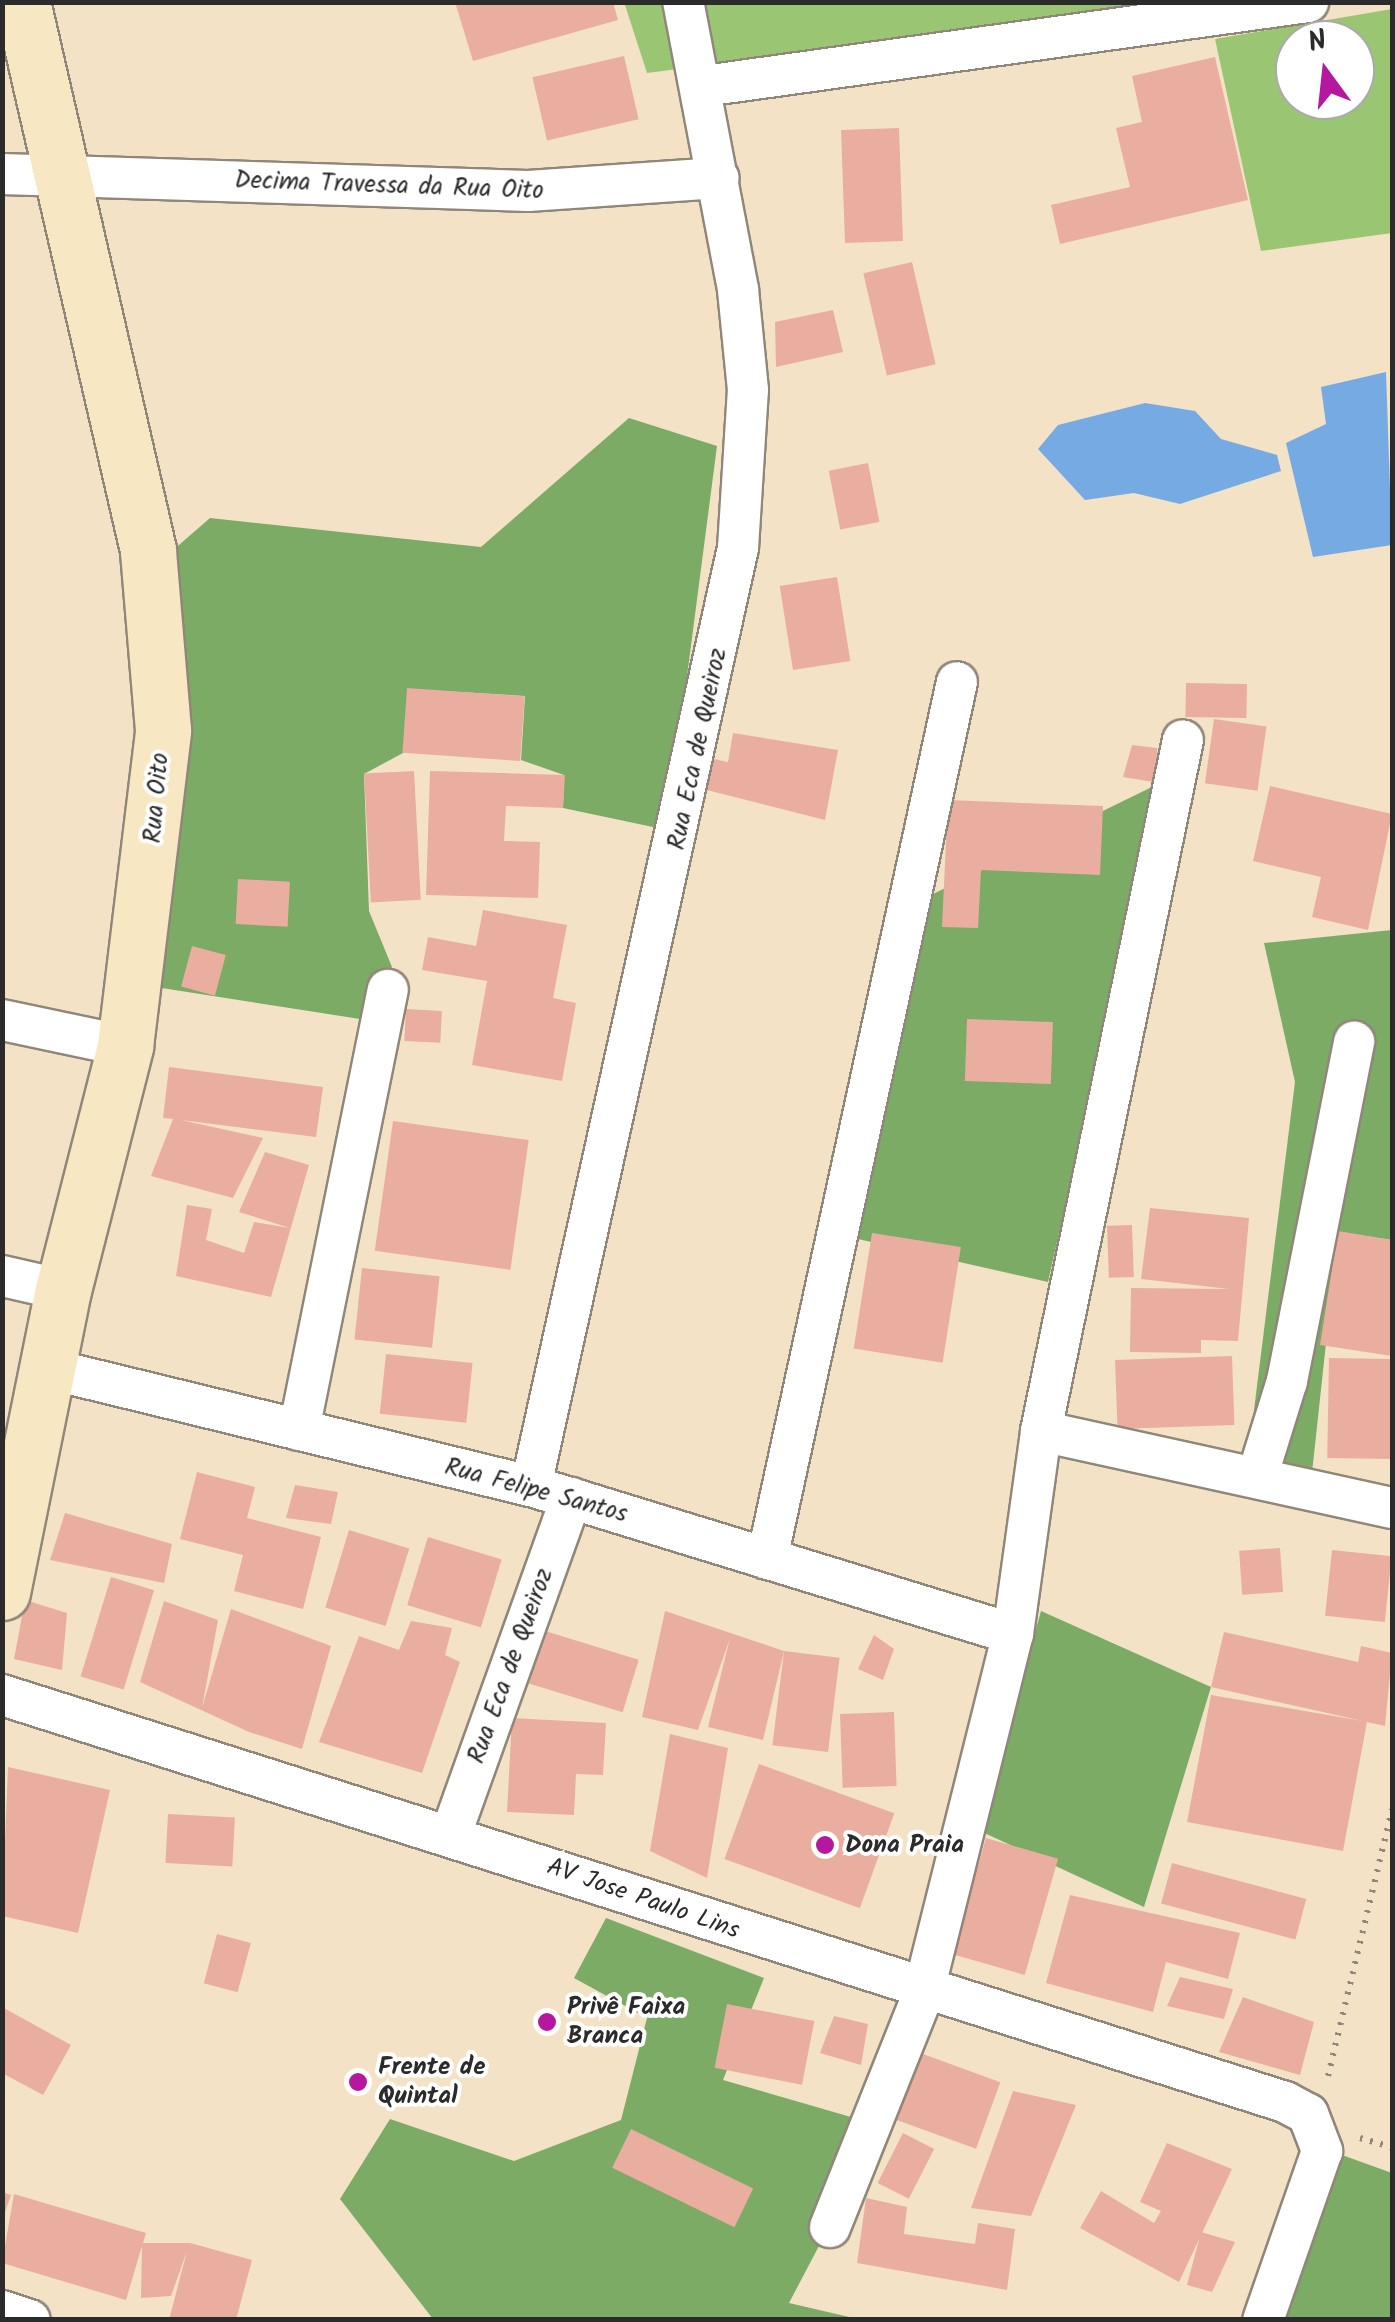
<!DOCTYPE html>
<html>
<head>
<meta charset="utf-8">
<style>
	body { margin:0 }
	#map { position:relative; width:1395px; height:2322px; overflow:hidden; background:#f4e2c7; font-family:Kalam,sans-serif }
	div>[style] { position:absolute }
	.green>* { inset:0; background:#9ac673 }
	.forest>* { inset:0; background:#7bab65 }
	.water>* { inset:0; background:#75aae2 }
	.building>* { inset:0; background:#e9aea0; transform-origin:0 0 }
	.path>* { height:6px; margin-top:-3px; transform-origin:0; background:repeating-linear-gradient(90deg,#908679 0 2.5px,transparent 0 10.5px) }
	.roads { filter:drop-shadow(2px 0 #908679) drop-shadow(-2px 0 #908679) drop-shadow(0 2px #908679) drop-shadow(0 -2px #908679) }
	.street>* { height:40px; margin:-20px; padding:0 20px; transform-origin:20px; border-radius:20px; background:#fff }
	.secondary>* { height:55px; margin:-27.5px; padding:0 27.5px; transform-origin:27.5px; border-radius:27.5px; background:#f8e7c3 }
	.dots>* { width:28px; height:28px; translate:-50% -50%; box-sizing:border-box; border:5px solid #fff; border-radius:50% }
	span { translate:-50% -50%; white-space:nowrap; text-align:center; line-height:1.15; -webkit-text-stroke:8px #fff; paint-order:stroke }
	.street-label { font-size:25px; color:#2b2b2b }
	.poi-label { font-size:25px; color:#2b2b2b; font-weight:700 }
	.left { translate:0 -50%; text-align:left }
	.frame { position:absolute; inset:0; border:5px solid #2b2b2b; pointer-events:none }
	.north { position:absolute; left:1275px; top:20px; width:100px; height:100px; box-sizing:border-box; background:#fff; border:2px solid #aaa; border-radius:50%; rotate:345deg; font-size:28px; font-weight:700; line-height:40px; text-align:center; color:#2b2b2b }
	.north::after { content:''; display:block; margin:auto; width:35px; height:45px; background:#b5179e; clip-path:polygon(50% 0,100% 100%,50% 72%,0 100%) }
</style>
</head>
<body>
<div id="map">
	<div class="green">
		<div style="clip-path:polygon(624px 2px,1193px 3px,647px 73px)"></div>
		<div style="clip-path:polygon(evenodd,1392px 9px,1392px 233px,1261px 251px,1215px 39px,1392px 9px,1295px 40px,1355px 40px,1355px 100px,1295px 100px,1295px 40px)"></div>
	</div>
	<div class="forest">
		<div style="clip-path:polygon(629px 418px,717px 446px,667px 830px,563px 808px,564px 775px,521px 760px,525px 696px,408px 689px,403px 753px,364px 774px,369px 911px,392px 967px,360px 1019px,149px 986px,164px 558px,210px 518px,481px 547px)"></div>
		<div style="clip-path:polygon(1160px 783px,1048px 1282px,849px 1237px,931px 895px)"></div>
		<div style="clip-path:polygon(1392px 930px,1392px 1240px,1338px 1232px,1312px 1473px,1248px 1458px,1295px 1082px,1264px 943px)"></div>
		<div style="clip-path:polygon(1041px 1611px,1211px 1687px,1144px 1907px,980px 1831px)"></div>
		<div style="clip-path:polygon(606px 1918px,764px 1978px,723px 2080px,882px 2126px,789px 2303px,858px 2319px,433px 2319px,340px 2199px,390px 2119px,514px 2161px,621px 2120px,647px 2018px,574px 1978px)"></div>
		<div style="clip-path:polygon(1342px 2155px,1392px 2173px,1392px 2319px,1271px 2320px)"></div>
	</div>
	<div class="water">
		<div style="clip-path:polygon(1386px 372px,1392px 545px,1313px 557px,1286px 443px,1326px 424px,1321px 387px)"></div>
		<div style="clip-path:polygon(1145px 403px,1195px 411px,1221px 439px,1277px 455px,1281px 471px,1180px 504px,1134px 493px,1085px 500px,1038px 449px,1058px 425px)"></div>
	</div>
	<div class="building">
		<div style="clip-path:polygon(455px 2px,613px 2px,618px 20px,473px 61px)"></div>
		<div style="left:624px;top:56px;width:65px;height:94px;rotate:77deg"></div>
		<div style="clip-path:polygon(1215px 57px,1248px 200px,1060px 244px,1051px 205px,1130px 187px,1116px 128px,1142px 122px,1132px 76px)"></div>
		<div style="left:899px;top:128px;width:113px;height:58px;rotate:88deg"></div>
		<div style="left:912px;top:262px;width:105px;height:50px;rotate:77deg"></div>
		<div style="clip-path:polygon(833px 310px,843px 352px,776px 367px,775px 322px)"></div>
		<div style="left:868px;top:463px;width:60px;height:40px;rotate:79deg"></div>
		<div style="left:837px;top:577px;width:85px;height:58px;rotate:81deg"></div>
		<div style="left:1186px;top:683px;width:61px;height:34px;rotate:1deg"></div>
		<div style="left:407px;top:688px;width:118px;height:65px;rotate:4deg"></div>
		<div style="left:1214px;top:719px;width:53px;height:65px;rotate:8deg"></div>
		<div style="clip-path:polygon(733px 733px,838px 750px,825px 820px,699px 788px,704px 757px,728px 762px)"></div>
		<div style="clip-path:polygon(1132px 745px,1157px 748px,1160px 783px,1123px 777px)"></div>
		<div style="left:414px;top:771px;width:129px;height:50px;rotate:87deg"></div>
		<div style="clip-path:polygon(430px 771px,565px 775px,563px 808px,506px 806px,504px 841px,540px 842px,538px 898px,426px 895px)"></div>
		<div style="clip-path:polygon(1270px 786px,1392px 814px,1368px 930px,1312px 917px,1321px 877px,1253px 861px)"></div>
		<div style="clip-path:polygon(948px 800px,1103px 806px,1100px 875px,981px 870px,978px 928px,942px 927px)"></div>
		<div style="left:238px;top:879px;width:52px;height:45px;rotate:3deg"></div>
		<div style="clip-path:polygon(483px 910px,567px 925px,553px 998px,576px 1003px,562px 1081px,472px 1065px,487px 981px,422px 970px,428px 937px,476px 946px)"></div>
		<div style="left:192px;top:946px;width:35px;height:42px;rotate:15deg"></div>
		<div style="left:406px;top:1009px;width:36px;height:32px;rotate:3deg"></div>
		<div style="left:967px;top:1019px;width:86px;height:62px;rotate:2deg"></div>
		<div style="clip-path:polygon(169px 1067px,323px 1087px,316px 1137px,181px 1120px,263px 1138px,233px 1198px,151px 1176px,173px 1119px,163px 1118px)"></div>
		<div style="left:393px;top:1121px;width:137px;height:131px;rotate:8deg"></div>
		<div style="clip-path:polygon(265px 1152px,309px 1165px,271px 1297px,176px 1276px,187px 1205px,212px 1209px,206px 1240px,244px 1253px,254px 1222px,290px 1228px,239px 1212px)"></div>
		<div style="clip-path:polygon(1150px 1208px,1249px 1218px,1238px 1341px,1201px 1340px,1201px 1353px,1130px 1352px,1131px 1288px,1229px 1289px,1141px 1279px)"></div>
		<div style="left:1132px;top:1225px;width:52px;height:25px;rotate:88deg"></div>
		<div style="clip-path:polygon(1338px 1231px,1392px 1240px,1392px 1356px,1320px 1345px)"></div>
		<div style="left:872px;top:1233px;width:90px;height:117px;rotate:9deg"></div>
		<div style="left:362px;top:1268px;width:78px;height:72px;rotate:6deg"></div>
		<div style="left:386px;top:1354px;width:87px;height:60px;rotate:6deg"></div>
		<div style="left:1232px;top:1356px;width:69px;height:117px;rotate:88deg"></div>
		<div style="left:1329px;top:1358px;width:63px;height:100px;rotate:1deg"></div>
		<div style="clip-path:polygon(197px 1472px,255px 1487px,247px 1518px,321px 1537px,303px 1609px,234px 1591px,243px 1555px,180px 1539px)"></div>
		<div style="clip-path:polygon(295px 1485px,338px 1492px,331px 1524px,286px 1518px)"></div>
		<div style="clip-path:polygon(65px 1513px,172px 1544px,164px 1583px,50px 1560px)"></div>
		<div style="left:349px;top:1530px;width:63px;height:81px;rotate:17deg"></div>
		<div style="left:428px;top:1537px;width:77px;height:71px;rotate:17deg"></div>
		<div style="left:1280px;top:1548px;width:44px;height:41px;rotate:86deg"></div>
		<div style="left:1332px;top:1550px;width:60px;height:66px;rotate:6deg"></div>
		<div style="left:111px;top:1577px;width:45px;height:104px;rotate:17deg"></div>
		<div style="clip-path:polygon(25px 1600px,67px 1613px,62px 1670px,14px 1659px)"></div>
		<div style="clip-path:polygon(164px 1601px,218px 1620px,202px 1708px,231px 1609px,331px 1646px,302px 1749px,249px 1732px,140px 1682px)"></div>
		<div style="clip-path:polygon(665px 1611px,784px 1651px,763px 1740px,708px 1727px,730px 1638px,698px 1730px,642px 1717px)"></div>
		<div style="clip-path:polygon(411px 1621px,452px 1628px,445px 1655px,460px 1662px,422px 1773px,319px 1742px,359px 1636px,399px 1650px)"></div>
		<div style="left:545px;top:1631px;width:98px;height:55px;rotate:17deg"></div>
		<div style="clip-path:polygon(1224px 1632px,1358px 1662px,1361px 1646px,1392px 1653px,1385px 1726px,1367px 1722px,1343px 1851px,1187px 1822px,1211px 1695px,1363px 1721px,1211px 1687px)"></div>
		<div style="clip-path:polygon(874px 1635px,894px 1649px,883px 1680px,858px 1669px)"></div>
		<div style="left:784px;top:1651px;width:56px;height:95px;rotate:7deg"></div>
		<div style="left:894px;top:1712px;width:74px;height:54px;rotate:88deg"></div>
		<div style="clip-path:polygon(512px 1718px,606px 1723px,603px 1775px,576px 1774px,574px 1815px,507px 1812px)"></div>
		<div style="clip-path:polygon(670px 1734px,728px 1748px,707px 1878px,650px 1851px)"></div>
		<div style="left:759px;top:1764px;width:144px;height:101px;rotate:20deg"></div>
		<div style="clip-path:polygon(8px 1767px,110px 1790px,78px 1933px,2px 1916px)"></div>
		<div style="left:168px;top:1814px;width:67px;height:49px;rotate:3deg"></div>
		<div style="left:986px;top:1838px;width:75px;height:121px;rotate:16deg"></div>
		<div style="left:1172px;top:1863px;width:139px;height:42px;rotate:15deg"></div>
		<div style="clip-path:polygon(1070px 1895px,1240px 1933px,1228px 1979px,1166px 1962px,1153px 2012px,1046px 1983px)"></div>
		<div style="left:217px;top:1934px;width:35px;height:51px;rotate:15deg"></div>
		<div style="clip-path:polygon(1180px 1977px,1233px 1989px,1224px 2019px,1167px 2006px)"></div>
		<div style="clip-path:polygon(1243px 1997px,1314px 2022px,1300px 2075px,1219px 2052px)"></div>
		<div style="left:727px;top:2004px;width:89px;height:65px;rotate:11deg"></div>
		<div style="clip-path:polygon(2px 2007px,71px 2045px,43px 2095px,2px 2073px)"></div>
		<div style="clip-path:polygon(834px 2016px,868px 2024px,861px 2065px,820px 2053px)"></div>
		<div style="left:912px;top:2050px;width:94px;height:71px;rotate:20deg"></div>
		<div style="clip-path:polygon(1013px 2091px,1076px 2105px,1031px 2216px,971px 2208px)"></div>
		<div style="left:631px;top:2129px;width:136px;height:43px;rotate:26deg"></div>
		<div style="left:903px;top:2133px;width:35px;height:56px;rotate:27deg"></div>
		<div style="clip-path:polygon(1167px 2143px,1232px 2169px,1179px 2282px,1080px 2228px,1101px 2191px,1154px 2223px,1161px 2211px,1140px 2202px)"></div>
		<div style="clip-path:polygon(2px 2192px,11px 2195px,3px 2218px,2px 2218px)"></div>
		<div style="clip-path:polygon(14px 2194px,146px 2233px,143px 2243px,190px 2243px,252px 2260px,236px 2320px,169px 2320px,187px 2251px,171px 2296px,141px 2298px,142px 2246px,126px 2300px,2px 2263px)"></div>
		<div style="clip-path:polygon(866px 2198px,907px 2207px,904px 2234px,975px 2244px,978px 2223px,1015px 2229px,1007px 2290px,857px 2263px)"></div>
		<div style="clip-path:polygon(1201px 2232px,1235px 2242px,1212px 2292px,1187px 2285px)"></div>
	</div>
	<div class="path">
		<div style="left:1328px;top:2076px;width:274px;rotate:-76.5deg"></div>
		<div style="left:1360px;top:2138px;width:33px;rotate:16deg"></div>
	</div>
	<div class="roads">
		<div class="street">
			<div style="left:704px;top:86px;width:610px;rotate:-7.92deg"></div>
			<div style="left:2px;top:174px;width:526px;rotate:1.85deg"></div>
			<div style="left:528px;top:191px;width:191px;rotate:-3.9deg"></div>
			<div style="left:2px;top:1020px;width:126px;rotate:11.9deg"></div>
			<div style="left:2px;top:1276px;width:63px;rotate:12.9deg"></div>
			<div style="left:54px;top:1370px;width:491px;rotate:13.7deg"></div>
			<div style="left:531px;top:1486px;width:504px;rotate:17.07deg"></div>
			<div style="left:299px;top:1430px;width:449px;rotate:-78.6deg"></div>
			<div style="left:1041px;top:1431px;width:359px;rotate:12.4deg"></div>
			<div style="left:1258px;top:1474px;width:97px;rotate:-72.7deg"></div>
			<div style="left:1287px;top:1381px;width:346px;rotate:-78.8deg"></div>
			<div style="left:531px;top:1486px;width:961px;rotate:-77.56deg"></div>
			<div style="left:738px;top:548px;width:158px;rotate:-86.4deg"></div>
			<div style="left:748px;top:390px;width:101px;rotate:-95.7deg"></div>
			<div style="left:738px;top:289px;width:292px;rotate:-100.8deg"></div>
			<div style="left:767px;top:1559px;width:897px;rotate:-77.78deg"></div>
			<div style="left:2px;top:1695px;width:1346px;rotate:17.6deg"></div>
			<div style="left:1285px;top:2102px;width:26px;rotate:28deg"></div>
			<div style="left:1308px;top:2114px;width:40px;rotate:69deg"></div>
			<div style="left:1322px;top:2151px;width:179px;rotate:109.2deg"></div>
			<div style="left:451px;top:1834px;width:357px;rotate:-70.3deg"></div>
			<div style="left:830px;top:2227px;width:251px;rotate:-68.2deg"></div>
			<div style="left:923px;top:1994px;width:371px;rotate:-76deg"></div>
			<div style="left:1013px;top:1634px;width:205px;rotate:-82.1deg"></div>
			<div style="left:1041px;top:1431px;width:705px;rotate:-78.39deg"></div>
			<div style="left:2px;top:2311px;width:29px;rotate:18deg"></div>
		</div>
		<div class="secondary">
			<div style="left:2px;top:1592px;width:308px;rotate:-78.6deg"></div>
			<div style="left:63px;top:1290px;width:252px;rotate:-75.7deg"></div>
			<div style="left:125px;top:1046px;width:318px;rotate:-83.1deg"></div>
			<div style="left:163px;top:730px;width:181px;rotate:-94.8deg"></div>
			<div style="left:148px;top:550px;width:562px;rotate:-102.95deg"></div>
		</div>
	</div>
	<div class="dots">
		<div style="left:825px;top:1845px;background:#b5179e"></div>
		<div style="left:547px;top:2022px;background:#b5179e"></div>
		<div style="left:358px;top:2082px;background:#b5179e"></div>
	</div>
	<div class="street-label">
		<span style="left:389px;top:186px;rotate:2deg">Decima Travessa da Rua Oito</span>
		<span style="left:698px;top:749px;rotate:-78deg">Rua Eca de Queiroz</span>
		<span style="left:157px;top:798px;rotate:-85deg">Rua Oito</span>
		<span style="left:536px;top:1491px;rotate:15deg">Rua Felipe Santos</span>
		<span style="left:511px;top:1666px;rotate:-70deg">Rua Eca de Queiroz</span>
		<span style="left:643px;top:1899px;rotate:19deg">AV Jose Paulo Lins</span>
	</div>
	<div class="poi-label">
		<span class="left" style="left:845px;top:1845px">Dona Praia</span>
		<span class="left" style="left:567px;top:2022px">Privê Faixa<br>Branca</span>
		<span class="left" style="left:378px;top:2082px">Frente de<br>Quintal</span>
	</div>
	<div class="frame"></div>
	<div class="north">N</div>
</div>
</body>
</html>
